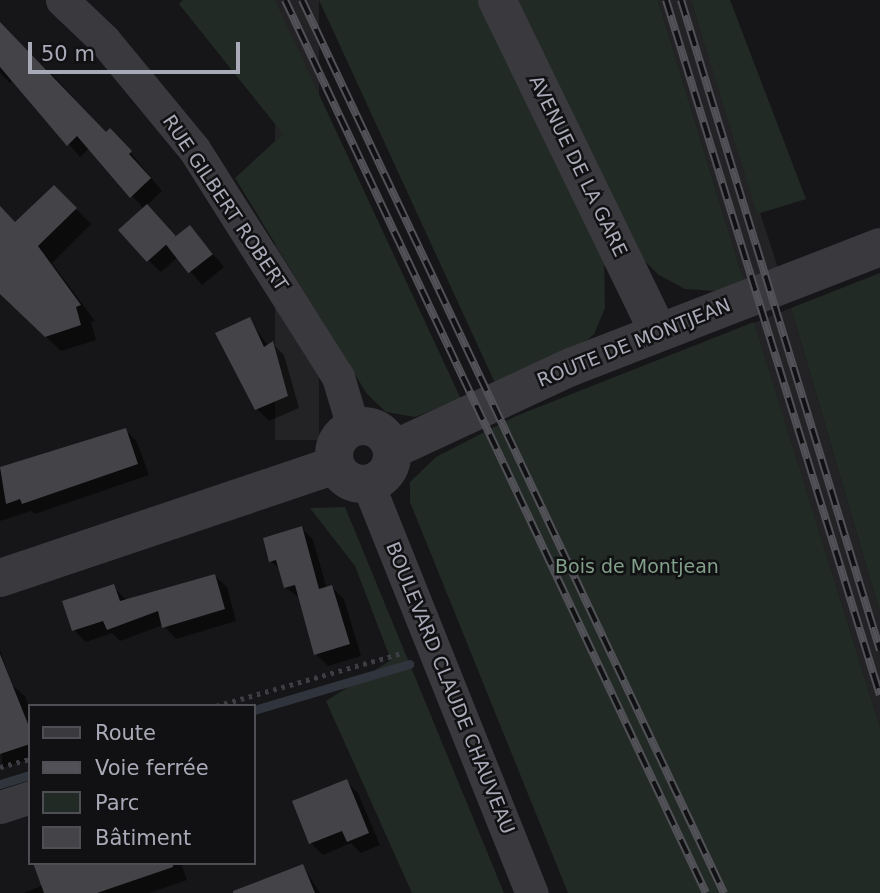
<!DOCTYPE html>
<html>
<head>
<meta charset="utf-8">
<style>
	body { margin:0 }
	#map { position:relative; width:880px; height:893px; overflow:hidden; background:#161618; font-family:"DejaVu Sans",sans-serif }
	div>[style] { position:absolute }
	.built>* { inset:0; background:#232225; transform-origin:0 0 }
	.green>* { inset:0; background:#222a25 }
	.shadow>* { inset:0; background:#0007 }
	.stream>* { height:9px; margin:-4.5px; padding:0 4.5px; transform-origin:4.5px; border-radius:4.5px; background:#2f343d }
	.building>* { inset:0; background:#434348; transform-origin:0 0 }
	.path>* { height:4.5px; margin-top:-2.25px; transform-origin:0; background:repeating-linear-gradient(90deg,#3d3e43 0 3.5px,transparent 0 8.5px) }
	.minor>* { height:33px; margin:-16.5px; padding:0 16.5px; transform-origin:16.5px; border-radius:16.5px; background:#3a393e }
	.tertiary>* { height:38px; margin:-19px; padding:0 19px; transform-origin:19px; border-radius:19px; background:#3a393e }
	.tertiary>.ring { margin:-19px; padding:0; box-sizing:content-box; background:none; border:38px solid #3a393e; border-radius:50% }
	.rail>* { height:8px; margin-top:-4px; transform-origin:0; background:repeating-linear-gradient(90deg,#111113 0 16px,#515157 0 32px); box-sizing:border-box; border-block:2px solid #515157 }
	span { translate:-50% -50%; white-space:nowrap; text-align:center; line-height:1.15; -webkit-text-stroke:5px #111113; paint-order:stroke }
	.street-label { font-size:19px; color:#a9aab7 }
	.park-label { font-size:19px; color:#82a08a }
	.legend { position:absolute; left:28px; top:704px; width:228px; height:161px; box-sizing:border-box; background:#111113; border:2px solid #4e4e55; margin:0; padding:9px 12px; list-style:none; font-size:21px; color:#a9aab7 }
	.legend li { display:flex; align-items:center; gap:14px; height:35px }
	.legend b { width:35px; border:2px solid #4e4e55 }
	.scale { position:absolute; left:28px; top:42px; width:212px; height:32px; box-sizing:border-box; border:4px solid #a9aab7; border-top:0; padding-left:9px; font-size:21px; line-height:24px; white-space:nowrap; color:#a9aab7; -webkit-text-stroke:5px #111113; paint-order:stroke }
</style>
</head>
<body>
<div id="map">
	<div class="built">
		<div style="left:275px;top:0;width:44px;height:440px"></div>
		<div style="clip-path:polygon(658px 0,691px 0,778px 268px,744px 282px)"></div>
		<div style="clip-path:polygon(791px 308px,880px 613px,880px 727px,754px 323px)"></div>
	</div>
	<div class="green">
		<div style="clip-path:polygon(183px 0,275px 0,461px 399px,415px 417px,386px 412px,367px 394px,235px 178px,283px 134px,179px 4px)"></div>
		<div style="clip-path:polygon(319px 0,479px 0,604px 256px,605px 308px,594px 334px,577px 349px,495px 383px)"></div>
		<div style="clip-path:polygon(512px 0,658px 0,744px 282px,717px 291px,685px 289px,659px 275px,633px 250px)"></div>
		<div style="clip-path:polygon(691px 0,730px 0,806px 199px,757px 214px)"></div>
		<div style="clip-path:polygon(880px 273px,880px 613px,791px 308px)"></div>
		<div style="clip-path:polygon(754px 322px,880px 727px,880px 893px,568px 893px,410px 502px,410px 482px,436px 457px,516px 416px)"></div>
		<div style="clip-path:polygon(345px 507px,504px 893px,412px 893px,326px 701px,391px 660px,355px 566px,310px 508px)"></div>
	</div>
	<div class="shadow">
		<div style="clip-path:polygon(0 27px,51px 73px,107px 134px,122px 142px,162px 191px,146px 206px,177px 238px,190px 227px,224px 267px,202px 285px,178px 257px,161px 272px,149px 261px,144px 209px,89px 148px,80px 157px,13px 79px,10px 83px,0 73px)"></div>
		<div style="clip-path:polygon(54px 187px,91px 224px,52px 263px,95px 321px,91px 322px,96px 340px,61px 351px,0 293px,0 228px,15px 224px)"></div>
		<div style="clip-path:polygon(249px 319px,268px 346px,273px 344px,284px 355px,299px 408px,269px 421px,257px 409px)"></div>
		<div style="clip-path:polygon(126px 430px,137px 442px,149px 475px,35px 514px,31px 511px,0 521px,0 470px)"></div>
		<div style="clip-path:polygon(302px 528px,313px 540px,327px 589px,332px 587px,344px 599px,361px 656px,328px 666px,316px 654px,301px 599px,286px 588px,281px 571px,271px 561px)"></div>
		<div style="clip-path:polygon(215px 576px,227px 587px,236px 621px,176px 639px,163px 625px,120px 641px,112px 633px,86px 642px,74px 630px,113px 586px,127px 601px)"></div>
		<div style="clip-path:polygon(0 650px,12px 685px,25px 696px,30px 710px,30px 759px,2px 768px)"></div>
		<div style="clip-path:polygon(346px 781px,358px 793px,380px 845px,361px 853px,351px 843px,323px 855px,311px 843px,294px 802px)"></div>
		<div style="clip-path:polygon(37px 863px,181px 863px,187px 880px,149px 893px,24px 893px,43px 885px)"></div>
		<div style="clip-path:polygon(303px 866px,320px 893px,271px 893px)"></div>
	</div>
	<div class="stream">
		<div style="left:254px;top:710px;width:162px;rotate:-16.5deg"></div>
		<div style="left:0;top:784px;width:31px;rotate:-17deg"></div>
	</div>
	<div class="building">
		<div style="clip-path:polygon(0 22px,106px 132px,110px 128px,132px 151px,129px 154px,151px 178px,130px 198px,77px 136px,67px 146px,0 67px)"></div>
		<div style="clip-path:polygon(54px 185px,77px 208px,38px 246px,81px 305px,76px 307px,81px 325px,45px 337px,0 294px,0 206px,15px 222px)"></div>
		<div style="left:147px;top:204px;width:43px;height:39px;rotate:48deg"></div>
		<div style="left:190px;top:225px;width:37px;height:31px;rotate:52deg"></div>
		<div style="clip-path:polygon(250px 317px,264px 347px,273px 341px,288px 396px,255px 410px,215px 333px)"></div>
		<div style="clip-path:polygon(126px 428px,138px 464px,22px 504px,20px 499px,6px 504px,0 467px)"></div>
		<div style="clip-path:polygon(302px 526px,319px 589px,332px 585px,350px 644px,314px 655px,295px 585px,284px 588px,276px 560px,269px 562px,263px 538px)"></div>
		<div style="clip-path:polygon(215px 574px,225px 609px,162px 628px,158px 611px,107px 630px,103px 621px,72px 631px,62px 601px,114px 584px,120px 601px)"></div>
		<div style="clip-path:polygon(0 654px,30px 729px,30px 744px,0 754px)"></div>
		<div style="clip-path:polygon(347px 779px,369px 833px,347px 842px,342px 831px,309px 844px,292px 801px)"></div>
		<div style="clip-path:polygon(33px 863px,173px 863px,173px 867px,97px 893px,44px 893px)"></div>
		<div style="clip-path:polygon(303px 864px,315px 893px,233px 893px,233px 891px)"></div>
	</div>
	<div class="path">
		<div style="left:216px;top:706px;width:193px;rotate:-15.9deg"></div>
		<div style="left:0;top:767px;width:31px;rotate:-15deg"></div>
	</div>
	<div class="minor">
		<div style="left:62px;top:0;width:58px;rotate:43.6deg"></div>
		<div style="left:104px;top:40px;width:141px;rotate:50.5deg"></div>
		<div style="left:194px;top:149px;width:270px;rotate:57.7deg"></div>
		<div style="left:338px;top:377px;width:52px;rotate:73.3deg"></div>
		<div style="left:368px;top:484px;width:441px;rotate:68.2deg"></div>
		<div style="left:0;top:807px;width:32px;rotate:-18deg"></div>
	</div>
	<div class="tertiary">
		<div style="left:497px;top:0;width:369px;rotate:64.1deg"></div>
		<div class="ring" style="left:334px;top:426px;width:20px;height:20px"></div>
		<div style="left:392px;top:450px;width:197px;rotate:-24.9deg"></div>
		<div style="left:571px;top:367px;width:331px;rotate:-21.2deg"></div>
		<div style="left:0;top:578px;width:354px;rotate:-18.6deg"></div>
	</div>
	<div class="rail">
		<div style="left:285px;top:0;width:987px;rotate:64.76deg"></div>
		<div style="left:302px;top:0;width:988px;rotate:64.71deg"></div>
		<div style="left:666px;top:0;width:727px;rotate:72.89deg"></div>
		<div style="left:681px;top:0;width:680px;rotate:72.98deg"></div>
	</div>
	<div class="street-label">
		<span style="left:578px;top:166px;rotate:64deg">AVENUE DE LA GARE</span>
		<span style="left:225px;top:203px;rotate:56deg">RUE GILBERT ROBERT</span>
		<span style="left:634px;top:343px;rotate:-22deg">ROUTE DE MONTJEAN</span>
		<span style="left:450px;top:688px;rotate:68deg">BOULEVARD CLAUDE CHAUVEAU</span>
	</div>
	<div class="park-label">
		<span style="left:637px;top:567px">Bois de Montjean</span>
	</div>
	<ul class="legend">
	<li><b style="height:9px;background:#3a393e"></b>Route</li>
	<li><b style="height:9px;background:#515157"></b>Voie ferrée</li>
	<li><b style="height:19px;background:#222a25"></b>Parc</li>
	<li><b style="height:19px;background:#434348"></b>Bâtiment</li>
	</ul>
	<div class="scale">50 m</div>
</div>
</body>
</html>
